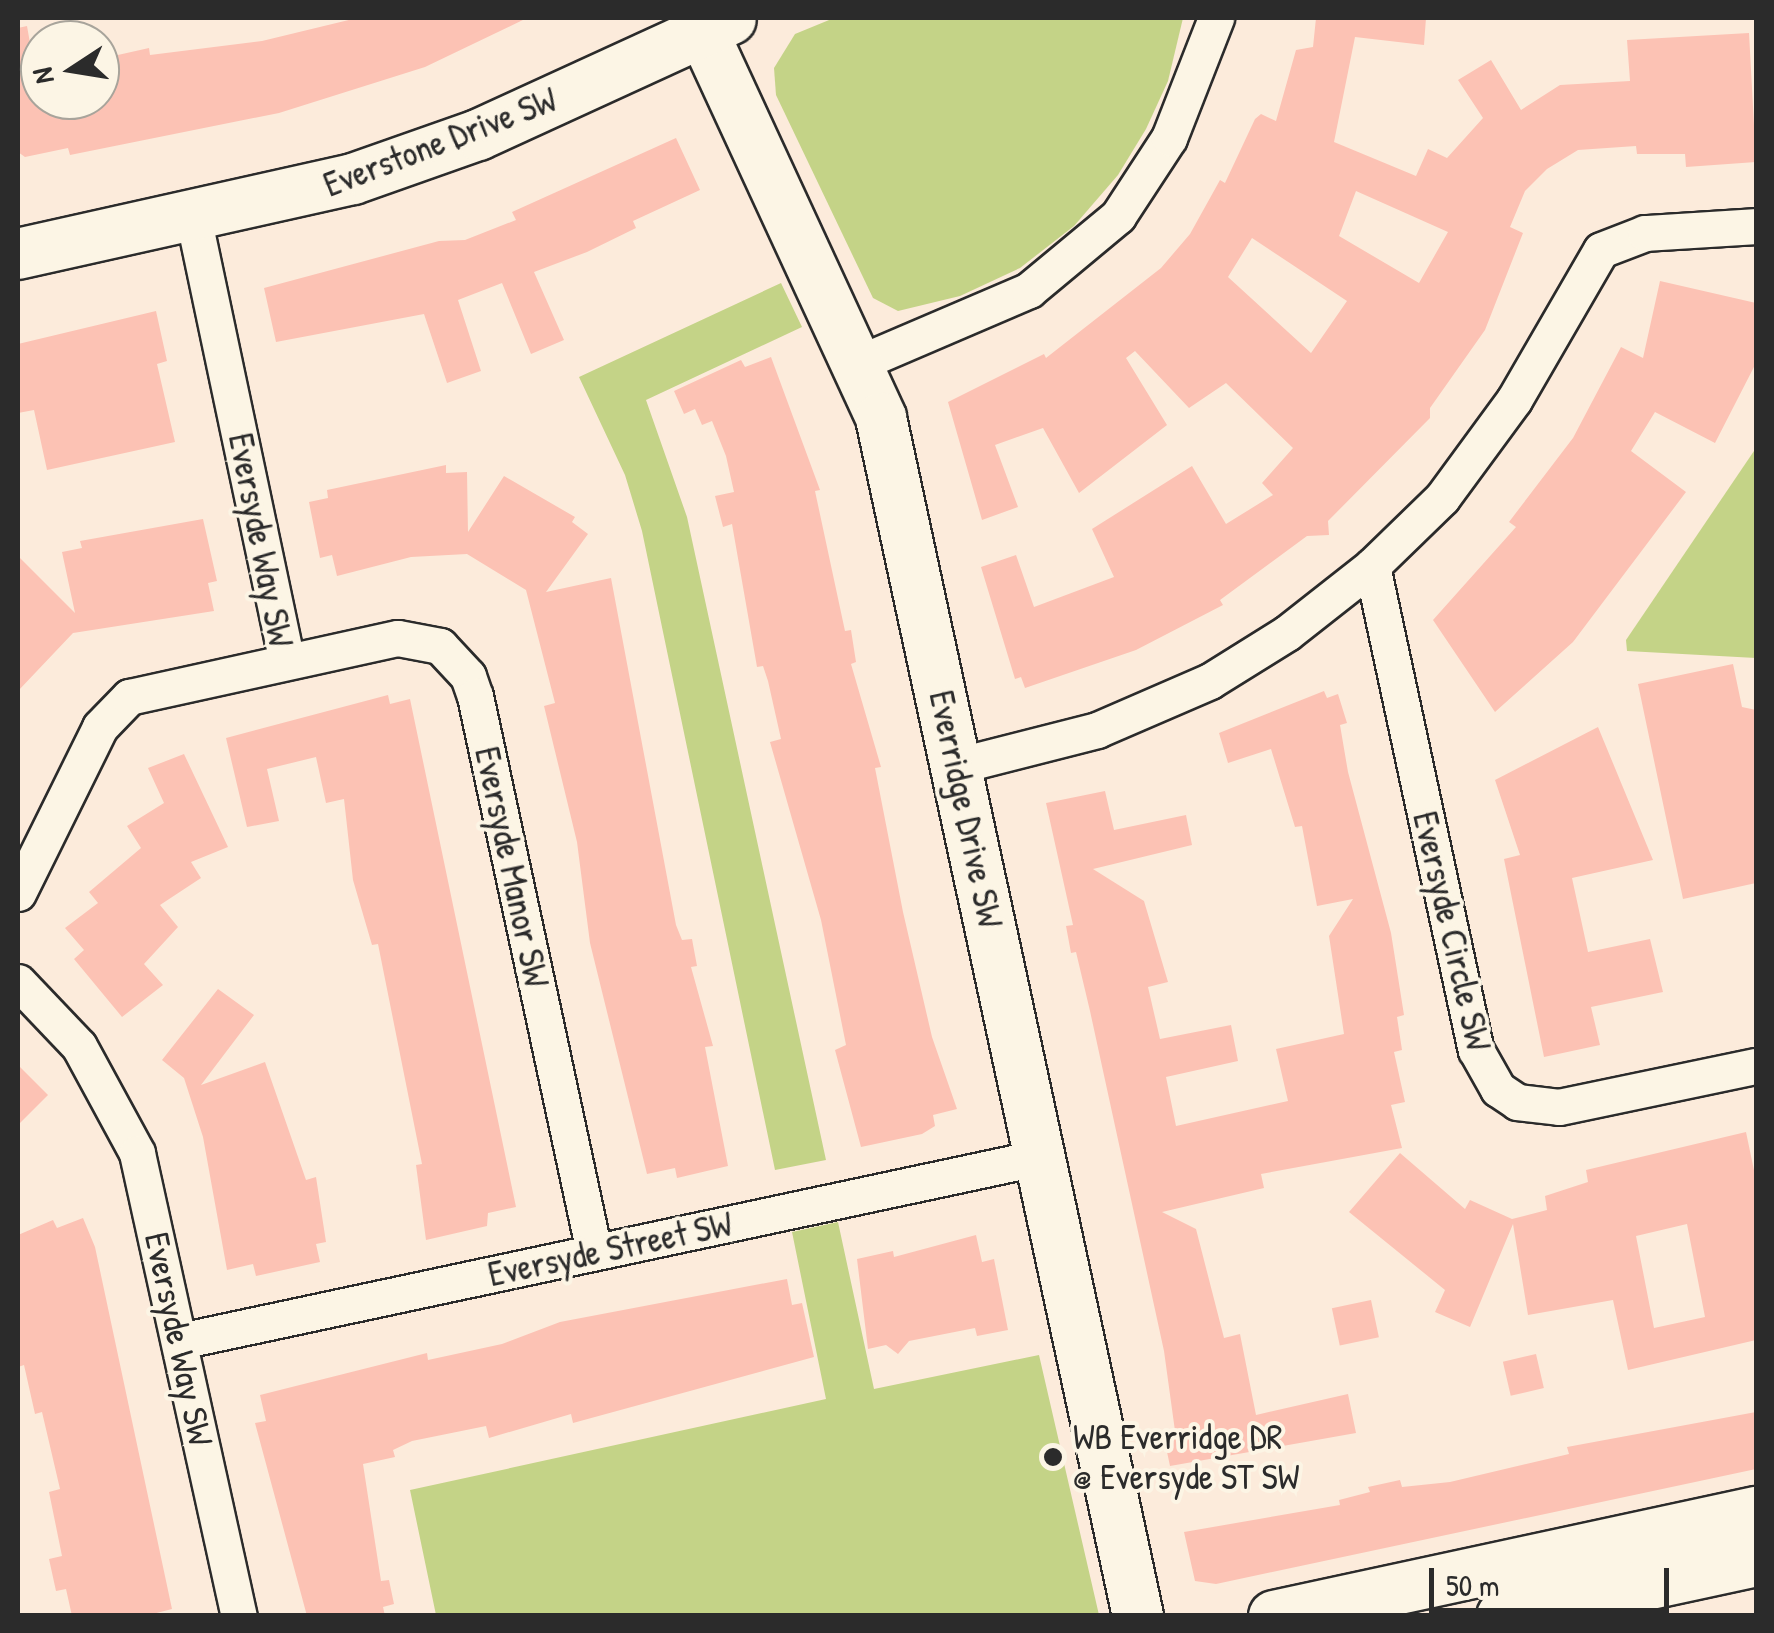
<!DOCTYPE html>
<html>
<head>
<meta charset="utf-8">
<style>
	body { margin:0 }
	#map { position:relative; width:1774px; height:1633px; overflow:hidden; background:#fcebdb; font-family:"Patrick Hand",sans-serif }
	div>[style] { position:absolute }
	.green>* { inset:0; background:#c4d387 }
	.building>* { inset:0; background:#fcc2b4; transform-origin:0 0 }
	.roads { filter:drop-shadow(2px 0 #2b2b2b) drop-shadow(-2px 0 #2b2b2b) drop-shadow(0 2px #2b2b2b) drop-shadow(0 -2px #2b2b2b) }
	.street>* { height:35px; margin:-17.5px; padding:0 17.5px; transform-origin:17.5px; border-radius:17.5px; background:#fcf5e5 }
	.secondary>* { height:50px; margin:-25px; padding:0 25px; transform-origin:25px; border-radius:25px; background:#fcf5e5 }
	.dots>* { width:28px; height:28px; translate:-50% -50%; box-sizing:border-box; border:5px solid #fcf5e5; border-radius:50% }
	span { translate:-50% -50%; white-space:nowrap; text-align:center; line-height:1.15; -webkit-text-stroke:8px #fcf5e5; paint-order:stroke }
	.street-label { font-size:35px; color:#2b2b2b }
	.poi-label { font-size:35px; color:#2b2b2b }
	.left { translate:0 -50%; text-align:left }
	.frame { position:absolute; inset:0; border:20px solid #2b2b2b; pointer-events:none }
	.north { position:absolute; left:20px; top:20px; width:100px; height:100px; box-sizing:border-box; background:#fcf5e5; border:2px solid #a8a49b; border-radius:50%; rotate:258deg; font-size:28px; font-weight:700; line-height:40px; text-align:center; color:#2b2b2b }
	.north::after { content:''; display:block; margin:auto; width:35px; height:45px; background:#2b2b2b; clip-path:polygon(50% 0,100% 100%,50% 72%,0 100%) }
	.scale { position:absolute; left:1429px; top:1568px; width:240px; height:45px; box-sizing:border-box; border:5px solid #2b2b2b; border-top:0; padding-left:12px; font-size:30px; line-height:35px; white-space:nowrap; color:#2b2b2b; -webkit-text-stroke:8px #fcf5e5; paint-order:stroke }
</style>
</head>
<body>
<div id="map">
	<div class="green">
		<div style="clip-path:polygon(834px 18px,1183px 18px,1168px 81px,1146px 129px,1118px 175px,1074px 226px,1020px 268px,960px 296px,898px 311px,873px 298px,776px 95px,774px 68px,795px 34px)"></div>
		<div style="clip-path:polygon(781px 283px,802px 327px,646px 400px,687px 517px,826px 1160px,775px 1170px,642px 531px,625px 475px,579px 377px)"></div>
		<div style="clip-path:polygon(1756px 448px,1756px 658px,1627px 651px,1626px 640px)"></div>
		<div style="clip-path:polygon(838px 1222px,874px 1389px,1039px 1355px,1099px 1615px,436px 1615px,410px 1490px,826px 1399px,792px 1232px)"></div>
	</div>
	<div class="building">
		<div style="clip-path:polygon(357px 18px,527px 18px,425px 67px,279px 113px,70px 155px,68px 148px,25px 157px,18px 152px,18px 28px,27px 26px,40px 100px,100px 100px,100px 59px,149px 48px,150px 55px,262px 41px)"></div>
		<div style="clip-path:polygon(evenodd,1316px 18px,1426px 18px,1424px 45px,1355px 37px,1334px 142px,1416px 176px,1428px 149px,1447px 158px,1483px 118px,1458px 80px,1491px 60px,1521px 110px,1560px 85px,1630px 81px,1627px 40px,1749px 33px,1756px 162px,1686px 167px,1685px 154px,1637px 154px,1636px 146px,1578px 150px,1547px 169px,1525px 191px,1510px 227px,1523px 233px,1485px 330px,1430px 408px,1430px 418px,1328px 521px,1329px 535px,1307px 536px,1220px 600px,1223px 605px,1136px 650px,1025px 688px,1021px 677px,1015px 679px,981px 567px,1016px 555px,1034px 607px,1114px 577px,1092px 529px,1192px 466px,1226px 524px,1273px 495px,1262px 483px,1293px 448px,1226px 383px,1189px 408px,1135px 351px,1126px 358px,1167px 425px,1079px 493px,1043px 428px,995px 445px,1018px 507px,982px 520px,948px 402px,1044px 354px,1046px 358px,1161px 268px,1190px 234px,1220px 180px,1225px 183px,1255px 119px,1261px 114px,1276px 121px,1296px 50px,1313px 47px,1316px 18px,1356px 191px,1448px 232px,1419px 283px,1339px 236px,1356px 191px,1316px 18px,1252px 238px,1347px 301px,1311px 353px,1228px 277px,1252px 238px)"></div>
		<div style="clip-path:polygon(676px 138px,700px 190px,633px 221px,636px 228px,587px 252px,534px 272px,564px 340px,531px 354px,502px 283px,458px 300px,481px 371px,447px 383px,424px 314px,276px 342px,264px 288px,439px 241px,465px 240px,516px 220px,512px 212px)"></div>
		<div style="clip-path:polygon(1660px 281px,1756px 303px,1756px 363px,1715px 443px,1655px 412px,1631px 451px,1686px 492px,1573px 642px,1495px 712px,1433px 620px,1516px 527px,1509px 522px,1573px 438px,1621px 347px,1643px 358px)"></div>
		<div style="clip-path:polygon(156px 311px,167px 361px,157px 364px,175px 442px,47px 470px,34px 410px,18px 413px,18px 344px)"></div>
		<div style="clip-path:polygon(771px 357px,820px 490px,815px 491px,845px 631px,851px 630px,856px 662px,851px 664px,881px 767px,875px 768px,903px 912px,932px 1037px,957px 1109px,933px 1115px,935px 1126px,922px 1134px,861px 1147px,835px 1050px,846px 1045px,821px 920px,770px 742px,781px 739px,768px 681px,763px 666px,757px 667px,732px 524px,723px 527px,715px 496px,734px 492px,726px 456px,712px 421px,702px 425px,695px 409px,684px 414px,674px 391px,741px 360px,745px 367px)"></div>
		<div style="clip-path:polygon(446px 465px,446px 473px,467px 472px,468px 532px,504px 476px,575px 517px,572px 522px,588px 534px,546px 592px,611px 578px,676px 925px,682px 940px,692px 939px,697px 966px,691px 967px,713px 1046px,705px 1047px,728px 1166px,677px 1178px,675px 1168px,647px 1174px,590px 943px,577px 842px,544px 706px,555px 703px,526px 590px,467px 554px,411px 557px,337px 576px,332px 555px,320px 558px,309px 502px,328px 498px,327px 490px)"></div>
		<div style="clip-path:polygon(203px 519px,217px 581px,208px 583px,214px 611px,73px 633px,18px 691px,18px 556px,75px 613px,62px 552px,82px 548px,80px 541px)"></div>
		<div style="clip-path:polygon(1733px 664px,1742px 707px,1756px 710px,1756px 883px,1683px 899px,1638px 684px)"></div>
		<div style="clip-path:polygon(1324px 691px,1327px 698px,1338px 694px,1347px 723px,1340px 725px,1348px 772px,1391px 933px,1404px 1015px,1397px 1017px,1402px 1050px,1394px 1052px,1405px 1102px,1391px 1105px,1402px 1148px,1261px 1174px,1264px 1188px,1162px 1212px,1196px 1229px,1224px 1338px,1240px 1334px,1256px 1415px,1348px 1394px,1356px 1433px,1170px 1466px,1163px 1433px,1175px 1431px,1164px 1351px,1090px 1011px,1076px 952px,1071px 953px,1066px 926px,1073px 925px,1046px 803px,1105px 791px,1114px 830px,1186px 815px,1192px 845px,1093px 869px,1144px 901px,1168px 982px,1148px 987px,1160px 1039px,1231px 1025px,1238px 1061px,1166px 1077px,1176px 1126px,1288px 1101px,1276px 1049px,1344px 1034px,1329px 936px,1353px 899px,1317px 906px,1302px 826px,1295px 827px,1271px 749px,1228px 763px,1219px 733px)"></div>
		<div style="clip-path:polygon(388px 695px,390px 704px,410px 699px,516px 1207px,488px 1213px,487px 1226px,426px 1240px,416px 1165px,422px 1164px,378px 944px,372px 945px,353px 880px,344px 799px,326px 803px,316px 757px,267px 769px,279px 821px,247px 827px,226px 738px)"></div>
		<div style="clip-path:polygon(1598px 727px,1653px 860px,1572px 878px,1588px 952px,1650px 939px,1663px 992px,1591px 1007px,1600px 1045px,1544px 1057px,1504px 859px,1520px 855px,1495px 780px)"></div>
		<div style="clip-path:polygon(184px 754px,228px 847px,191px 862px,201px 878px,160px 905px,178px 927px,144px 964px,163px 985px,122px 1017px,74px 959px,84px 950px,65px 928px,98px 903px,89px 892px,141px 848px,127px 826px,164px 803px,148px 768px)"></div>
		<div style="clip-path:polygon(218px 989px,254px 1015px,201px 1085px,265px 1062px,306px 1180px,316px 1177px,326px 1242px,316px 1244px,320px 1262px,256px 1276px,253px 1264px,227px 1270px,203px 1137px,184px 1078px,162px 1060px)"></div>
		<div style="clip-path:polygon(18px 1065px,48px 1095px,18px 1125px)"></div>
		<div style="clip-path:polygon(evenodd,1746px 1132px,1756px 1180px,1756px 1340px,1628px 1370px,1613px 1300px,1528px 1315px,1513px 1224px,1470px 1327px,1435px 1312px,1445px 1290px,1349px 1212px,1400px 1153px,1465px 1209px,1470px 1200px,1512px 1219px,1547px 1210px,1545px 1196px,1588px 1182px,1586px 1170px,1746px 1132px,1687px 1224px,1705px 1317px,1654px 1328px,1636px 1236px,1687px 1224px)"></div>
		<div style="clip-path:polygon(83px 1218px,95px 1247px,172px 1609px,145px 1616px,72px 1616px,66px 1589px,56px 1591px,49px 1559px,62px 1556px,49px 1492px,60px 1489px,42px 1412px,35px 1414px,24px 1365px,18px 1367px,18px 1235px,53px 1220px,57px 1228px)"></div>
		<div style="clip-path:polygon(976px 1235px,982px 1262px,994px 1259px,1008px 1330px,977px 1336px,975px 1328px,909px 1341px,898px 1354px,886px 1345px,868px 1349px,857px 1259px,893px 1251px,894px 1257px)"></div>
		<div style="clip-path:polygon(787px 1279px,792px 1305px,802px 1303px,814px 1357px,573px 1423px,571px 1414px,489px 1438px,486px 1426px,412px 1441px,393px 1450px,395px 1457px,363px 1464px,381px 1581px,389px 1580px,394px 1604px,383px 1607px,385px 1616px,307px 1616px,255px 1423px,266px 1421px,260px 1395px,427px 1353px,428px 1360px,502px 1344px,560px 1322px)"></div>
		<div style="left:1371px;top:1300px;width:38px;height:40px;rotate:78deg"></div>
		<div style="left:1536px;top:1354px;width:35px;height:34px;rotate:77deg"></div>
		<div style="clip-path:polygon(1756px 1412px,1756px 1469px,1216px 1584px,1195px 1581px,1184px 1532px,1340px 1505px,1339px 1500px,1370px 1492px,1368px 1487px,1400px 1480px,1402px 1487px,1450px 1482px,1569px 1454px,1567px 1447px)"></div>
	</div>
	<div class="roads">
		<div class="street">
			<div style="left:193px;top:216px;width:455px;rotate:78.1deg"></div>
			<div style="left:859px;top:363px;width:185px;rotate:-23.2deg"></div>
			<div style="left:1029px;top:290px;width:116px;rotate:-39.7deg"></div>
			<div style="left:1118px;top:216px;width:93px;rotate:-56.8deg"></div>
			<div style="left:1169px;top:138px;width:129px;rotate:-68.6deg"></div>
			<div style="left:1372px;top:566px;width:495px;rotate:77.9deg"></div>
			<div style="left:1476px;top:1050px;width:45px;rotate:60.6deg"></div>
			<div style="left:1498px;top:1089px;width:23px;rotate:34deg"></div>
			<div style="left:1517px;top:1102px;width:42px;rotate:6.8deg"></div>
			<div style="left:1559px;top:1107px;width:201px;rotate:-11.8deg"></div>
			<div style="left:956px;top:766px;width:146px;rotate:-14.3deg"></div>
			<div style="left:1097px;top:730px;width:123px;rotate:-23.4deg"></div>
			<div style="left:1210px;top:681px;width:91px;rotate:-31.9deg"></div>
			<div style="left:1287px;top:633px;width:108px;rotate:-38.2deg"></div>
			<div style="left:1372px;top:566px;width:98px;rotate:-44.2deg"></div>
			<div style="left:1442px;top:498px;width:122px;rotate:-53.7deg"></div>
			<div style="left:1514px;top:400px;width:173px;rotate:-59.9deg"></div>
			<div style="left:1601px;top:250px;width:47px;rotate:-21.1deg"></div>
			<div style="left:1645px;top:233px;width:111px;rotate:-3.6deg"></div>
			<div style="left:18px;top:893px;width:185px;rotate:-63.7deg"></div>
			<div style="left:100px;top:727px;width:42px;rotate:-46deg"></div>
			<div style="left:129px;top:697px;width:275px;rotate:-12.4deg"></div>
			<div style="left:398px;top:638px;width:43px;rotate:10.8deg"></div>
			<div style="left:440px;top:646px;width:41px;rotate:47deg"></div>
			<div style="left:468px;top:676px;width:21px;rotate:71deg"></div>
			<div style="left:475px;top:696px;width:569px;rotate:77.92deg"></div>
			<div style="left:18px;top:982px;width:88px;rotate:46.4deg"></div>
			<div style="left:79px;top:1046px;width:122px;rotate:61.5deg"></div>
			<div style="left:137px;top:1153px;width:474px;rotate:77.6deg"></div>
			<div style="left:180px;top:1341px;width:880px;rotate:-12.06deg"></div>
		</div>
		<div class="secondary">
			<div style="left:703px;top:32px;width:425px;rotate:65.2deg"></div>
			<div style="left:881px;top:418px;width:1225px;rotate:77.89deg"></div>
			<div style="left:18px;top:254px;width:343px;rotate:-12.6deg"></div>
			<div style="left:353px;top:179px;width:133px;rotate:-19.4deg"></div>
			<div style="left:478px;top:135px;width:278px;rotate:-24.6deg"></div>
			<div style="left:1274px;top:1616px;width:493px;rotate:-12.2deg"></div>
			<div style="left:1502px;top:1616px;width:260px;rotate:-12.2deg"></div>
		</div>
	</div>
	<div class="dots">
		<div style="left:1053px;top:1457px;background:#2b2b2b"></div>
	</div>
	<div class="street-label">
		<span style="left:440px;top:142px;rotate:-21deg">Everstone Drive SW</span>
		<span style="left:261px;top:540px;rotate:79deg">Eversyde Way SW</span>
		<span style="left:966px;top:809px;rotate:78deg">Everridge Drive SW</span>
		<span style="left:512px;top:867px;rotate:78deg">Eversyde Manor SW</span>
		<span style="left:1452px;top:931px;rotate:77deg">Eversyde Circle SW</span>
		<span style="left:610px;top:1249px;rotate:-12deg">Eversyde Street SW</span>
		<span style="left:179px;top:1339px;rotate:78deg">Eversyde Way SW</span>
	</div>
	<div class="poi-label">
		<span class="left" style="left:1073px;top:1457px">WB Everridge DR<br>@ Eversyde ST SW</span>
	</div>
	<div class="frame"></div>
	<div class="north">N</div>
	<div class="scale">50 m</div>
</div>
</body>
</html>
